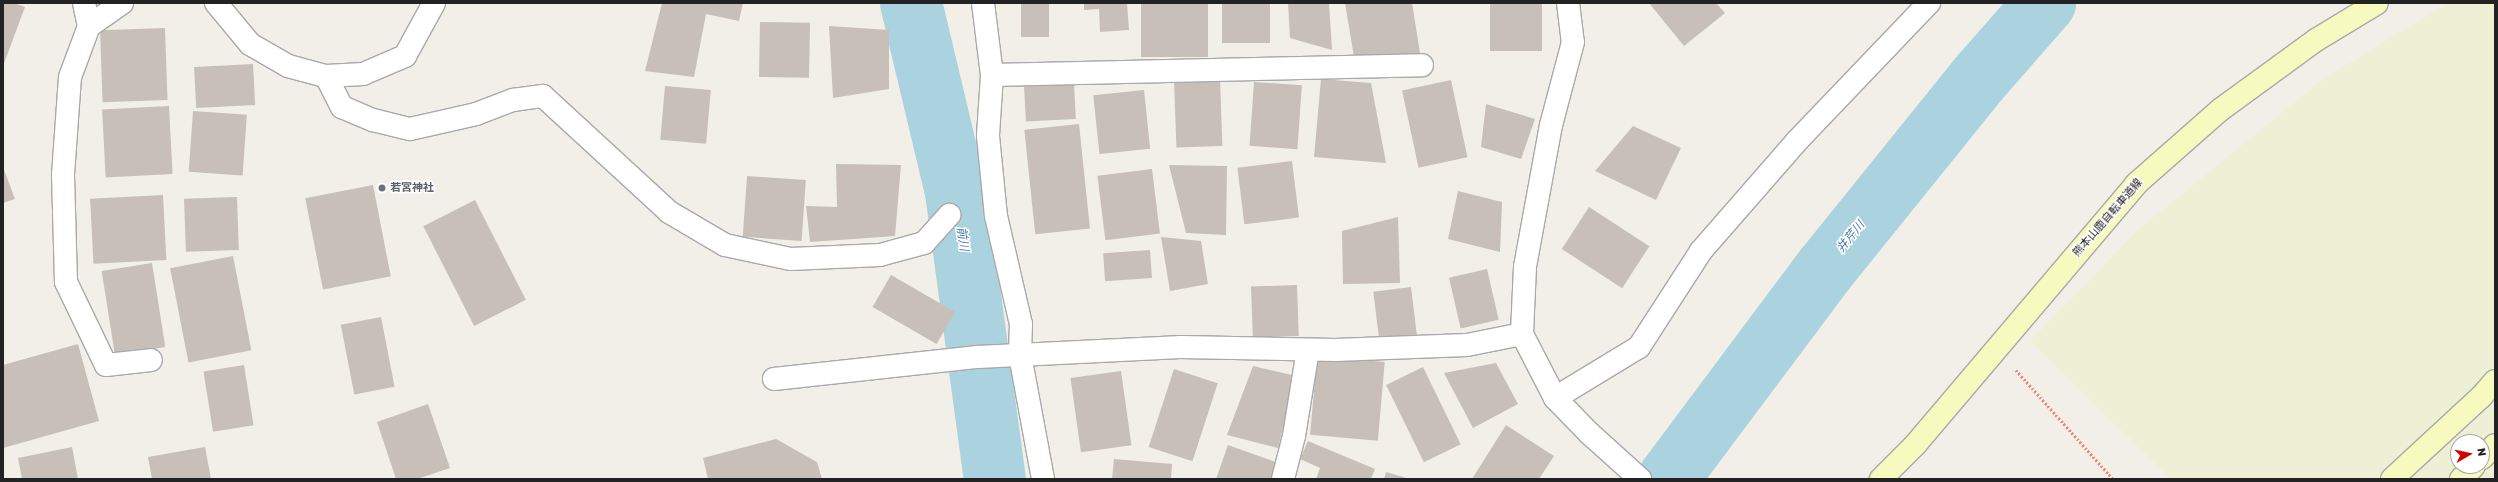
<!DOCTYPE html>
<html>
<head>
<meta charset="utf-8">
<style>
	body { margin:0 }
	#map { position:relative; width:2498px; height:482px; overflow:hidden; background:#f2efe9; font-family:Rubik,"Noto Sans JP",sans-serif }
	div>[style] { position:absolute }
	.farmland>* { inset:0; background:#eef0d5 }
	.river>* { height:62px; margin:-31px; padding:0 31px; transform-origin:31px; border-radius:31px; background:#aad3df }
	.building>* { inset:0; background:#c7bfb8; transform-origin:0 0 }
	.path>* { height:2.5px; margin-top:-1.25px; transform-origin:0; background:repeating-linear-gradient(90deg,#fa8072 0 2px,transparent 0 4px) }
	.roads { filter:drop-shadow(1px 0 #a9a9a9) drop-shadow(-1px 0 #a9a9a9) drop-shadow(0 1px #a9a9a9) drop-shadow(0 -1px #a9a9a9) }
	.minor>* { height:22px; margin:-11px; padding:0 11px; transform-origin:11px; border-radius:11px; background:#fff }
	.secondary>* { height:22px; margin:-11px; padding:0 11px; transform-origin:11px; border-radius:11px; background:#f7fabf }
	.dots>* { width:11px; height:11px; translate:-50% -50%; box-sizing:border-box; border:2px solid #fff; border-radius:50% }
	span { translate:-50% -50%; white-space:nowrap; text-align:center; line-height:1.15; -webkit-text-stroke:3px #fff; paint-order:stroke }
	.worship-label { font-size:11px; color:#5b616d; font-weight:700 }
	.left { translate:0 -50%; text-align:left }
	.street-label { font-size:11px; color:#222 }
	.water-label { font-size:12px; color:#4a7aab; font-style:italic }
	.frame { position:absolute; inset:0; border:4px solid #222; pointer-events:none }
	.north { position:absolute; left:2450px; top:434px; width:40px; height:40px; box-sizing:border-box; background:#fff; border:1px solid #a7a7a7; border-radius:50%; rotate:81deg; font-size:11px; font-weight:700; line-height:16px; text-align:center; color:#222 }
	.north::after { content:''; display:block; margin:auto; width:14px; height:18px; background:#d40000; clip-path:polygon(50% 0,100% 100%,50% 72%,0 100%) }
</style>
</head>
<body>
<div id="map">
	<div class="farmland">
		<div style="clip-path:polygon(evenodd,2448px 3px,2495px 3px,2495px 479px,2171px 479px,2030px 341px,2139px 229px,2323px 79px,2448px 3px,2458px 442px,2482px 442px,2482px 466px,2458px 466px,2458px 442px)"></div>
	</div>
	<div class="river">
		<div style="left:911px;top:3px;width:194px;rotate:76.6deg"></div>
		<div style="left:956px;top:192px;width:290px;rotate:82.3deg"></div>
		<div style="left:1668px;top:479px;width:264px;rotate:-53.2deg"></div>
		<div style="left:1826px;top:268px;width:248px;rotate:-51.1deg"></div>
		<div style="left:1982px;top:75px;width:96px;rotate:-48.8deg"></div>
	</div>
	<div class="building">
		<div style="clip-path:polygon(3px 3px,14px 3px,25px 7px,3px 66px)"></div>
		<div style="clip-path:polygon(662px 3px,743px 3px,739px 21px,706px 14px,694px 77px,645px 71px)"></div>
		<div style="left:1021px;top:3px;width:28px;height:34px"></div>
		<div style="clip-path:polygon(1084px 3px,1127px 3px,1129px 30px,1100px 32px,1099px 9px,1084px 10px)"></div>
		<div style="left:1141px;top:3px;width:67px;height:54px"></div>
		<div style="left:1222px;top:3px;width:48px;height:40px"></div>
		<div style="clip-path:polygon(1288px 3px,1329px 3px,1332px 50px,1290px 38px)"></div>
		<div style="clip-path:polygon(1345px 3px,1412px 3px,1420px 53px,1355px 63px)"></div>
		<div style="left:1490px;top:3px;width:52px;height:48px"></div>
		<div style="clip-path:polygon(1649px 3px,1716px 3px,1725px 13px,1684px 46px)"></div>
		<div style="left:760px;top:22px;width:50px;height:55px;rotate:1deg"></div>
		<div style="clip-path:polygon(829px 26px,889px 30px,889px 89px,833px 98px)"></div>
		<div style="left:165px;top:28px;width:72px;height:65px;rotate:88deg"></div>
		<div style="left:253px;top:64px;width:41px;height:59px;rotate:87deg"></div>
		<div style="left:1220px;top:78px;width:68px;height:46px;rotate:88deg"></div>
		<div style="clip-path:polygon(1321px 79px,1371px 83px,1386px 163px,1314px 157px)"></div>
		<div style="left:1451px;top:80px;width:79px;height:50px;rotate:78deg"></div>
		<div style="left:1254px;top:82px;width:48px;height:64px;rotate:4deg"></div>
		<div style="left:1074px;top:84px;width:35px;height:50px;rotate:87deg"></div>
		<div style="left:665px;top:86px;width:46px;height:54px;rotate:5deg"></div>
		<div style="left:1144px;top:90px;width:59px;height:51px;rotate:84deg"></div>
		<div style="clip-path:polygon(1486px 104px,1535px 119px,1521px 159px,1481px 147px)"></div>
		<div style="left:169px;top:106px;width:68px;height:67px;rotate:87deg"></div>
		<div style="left:193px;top:111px;width:54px;height:61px;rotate:4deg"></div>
		<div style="left:1079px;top:124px;width:105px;height:55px;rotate:84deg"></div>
		<div style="clip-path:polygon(1633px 126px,1681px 148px,1656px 200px,1595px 171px)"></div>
		<div style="left:1292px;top:161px;width:57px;height:55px;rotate:83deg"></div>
		<div style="clip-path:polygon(836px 164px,901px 165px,895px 236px,810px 242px,806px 206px,837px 207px)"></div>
		<div style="clip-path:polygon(1169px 165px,1227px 166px,1226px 235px,1186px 233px)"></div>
		<div style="clip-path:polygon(3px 167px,15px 199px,3px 203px)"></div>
		<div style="left:1152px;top:169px;width:65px;height:55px;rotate:83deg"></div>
		<div style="left:747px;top:176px;width:59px;height:61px;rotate:4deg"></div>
		<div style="left:373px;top:185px;width:93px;height:69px;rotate:79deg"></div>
		<div style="clip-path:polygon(1458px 191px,1502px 202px,1500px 252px,1448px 239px)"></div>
		<div style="left:163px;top:195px;width:65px;height:73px;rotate:87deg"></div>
		<div style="left:237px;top:197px;width:53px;height:53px;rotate:88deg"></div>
		<div style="left:475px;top:200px;width:112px;height:58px;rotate:63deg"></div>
		<div style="left:1589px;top:207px;width:72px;height:50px;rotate:33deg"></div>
		<div style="clip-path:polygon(1398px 217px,1400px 283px,1343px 284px,1342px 231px)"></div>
		<div style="clip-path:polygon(1161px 237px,1201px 241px,1208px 284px,1170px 291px)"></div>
		<div style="left:1150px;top:250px;width:28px;height:47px;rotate:86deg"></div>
		<div style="left:233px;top:256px;width:96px;height:64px;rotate:79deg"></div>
		<div style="left:152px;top:263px;width:85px;height:51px;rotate:81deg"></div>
		<div style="left:1487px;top:269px;width:52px;height:39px;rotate:77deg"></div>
		<div style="left:891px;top:275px;width:74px;height:37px;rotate:30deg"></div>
		<div style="left:1297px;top:285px;width:51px;height:46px;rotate:88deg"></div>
		<div style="left:1411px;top:287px;width:50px;height:38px;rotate:83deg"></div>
		<div style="left:381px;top:317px;width:71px;height:41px;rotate:79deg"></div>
		<div style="clip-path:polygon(78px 344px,99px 421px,3px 448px,3px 365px)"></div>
		<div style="left:1317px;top:356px;width:68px;height:79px;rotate:5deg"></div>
		<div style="clip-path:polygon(1496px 363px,1518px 404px,1473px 428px,1444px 373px)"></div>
		<div style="left:244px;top:365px;width:61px;height:41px;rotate:81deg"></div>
		<div style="clip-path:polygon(1253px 366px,1296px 376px,1278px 448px,1227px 435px)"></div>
		<div style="left:1423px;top:367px;width:86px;height:41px;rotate:64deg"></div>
		<div style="left:1174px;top:369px;width:46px;height:82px;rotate:18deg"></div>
		<div style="left:1121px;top:371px;width:75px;height:51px;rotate:82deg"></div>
		<div style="clip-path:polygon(428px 404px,450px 468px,417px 479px,396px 479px,377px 422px)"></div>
		<div style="clip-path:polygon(1506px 425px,1554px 456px,1539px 479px,1472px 479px)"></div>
		<div style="clip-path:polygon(776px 439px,817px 462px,822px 479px,708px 479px,703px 458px)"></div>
		<div style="clip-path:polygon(1308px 441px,1375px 469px,1371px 479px,1316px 479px,1320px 468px,1300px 459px)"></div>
		<div style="clip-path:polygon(1228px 445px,1278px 463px,1272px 479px,1216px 479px)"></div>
		<div style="clip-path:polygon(72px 447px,78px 479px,22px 479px,18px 458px)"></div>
		<div style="clip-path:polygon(205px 447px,211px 479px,152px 479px,148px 457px)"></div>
		<div style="clip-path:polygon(1114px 459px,1172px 464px,1171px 479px,1112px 479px)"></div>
		<div style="clip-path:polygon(1386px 472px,1410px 479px,1384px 479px)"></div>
	</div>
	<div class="path">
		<div style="left:2016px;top:370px;width:146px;rotate:48.3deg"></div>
	</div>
	<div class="roads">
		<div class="minor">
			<div style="left:84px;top:3px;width:24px;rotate:78deg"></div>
			<div style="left:122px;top:3px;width:40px;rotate:145.1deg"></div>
			<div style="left:89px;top:26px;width:54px;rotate:110.4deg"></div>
			<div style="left:70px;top:77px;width:98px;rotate:94.1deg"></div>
			<div style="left:63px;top:175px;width:107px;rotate:88.4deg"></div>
			<div style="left:66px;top:282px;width:92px;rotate:64.3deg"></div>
			<div style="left:106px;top:365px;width:45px;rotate:-6.3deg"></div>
			<div style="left:216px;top:3px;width:53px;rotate:50.3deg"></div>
			<div style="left:250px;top:44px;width:44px;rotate:30.1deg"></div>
			<div style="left:288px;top:66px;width:39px;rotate:15deg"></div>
			<div style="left:326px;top:76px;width:37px;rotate:-3deg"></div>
			<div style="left:363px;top:74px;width:46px;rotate:-23.2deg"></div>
			<div style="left:405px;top:56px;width:60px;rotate:-61.3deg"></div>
			<div style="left:983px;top:3px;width:73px;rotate:82.9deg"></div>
			<div style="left:992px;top:75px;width:61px;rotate:93.8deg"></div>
			<div style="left:988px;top:136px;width:80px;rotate:84.3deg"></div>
			<div style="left:996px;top:216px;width:111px;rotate:77deg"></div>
			<div style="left:1021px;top:324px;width:31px;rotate:92deg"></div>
			<div style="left:1020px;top:355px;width:126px;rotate:79.5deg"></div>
			<div style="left:1568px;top:3px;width:39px;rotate:83deg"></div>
			<div style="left:1573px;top:42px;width:86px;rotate:104.8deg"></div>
			<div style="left:1551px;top:125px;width:144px;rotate:100.4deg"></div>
			<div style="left:1525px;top:267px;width:67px;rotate:92.6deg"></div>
			<div style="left:1522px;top:334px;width:72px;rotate:62.7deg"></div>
			<div style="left:1555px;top:398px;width:49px;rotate:45.8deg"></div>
			<div style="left:1589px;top:433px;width:69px;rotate:42deg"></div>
			<div style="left:992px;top:75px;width:430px;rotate:-1.3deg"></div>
			<div style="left:326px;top:76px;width:35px;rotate:63deg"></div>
			<div style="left:342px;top:107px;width:34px;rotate:23deg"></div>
			<div style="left:373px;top:120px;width:38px;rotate:14deg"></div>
			<div style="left:410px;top:129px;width:68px;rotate:-12.8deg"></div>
			<div style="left:476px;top:114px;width:40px;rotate:-21deg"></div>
			<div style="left:513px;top:100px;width:30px;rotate:-8deg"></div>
			<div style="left:543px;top:96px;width:171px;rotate:42.6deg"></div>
			<div style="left:669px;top:212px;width:65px;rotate:30.5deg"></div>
			<div style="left:725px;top:245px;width:67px;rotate:12deg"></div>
			<div style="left:791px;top:259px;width:89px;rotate:-2.6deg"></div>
			<div style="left:880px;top:255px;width:46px;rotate:-15.3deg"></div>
			<div style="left:924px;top:243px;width:38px;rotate:-48deg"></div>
			<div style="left:774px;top:379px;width:205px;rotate:-6.2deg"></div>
			<div style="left:978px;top:357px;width:203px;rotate:-2.8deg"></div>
			<div style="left:1181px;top:347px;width:154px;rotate:1.1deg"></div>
			<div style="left:1335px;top:350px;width:132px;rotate:-2.2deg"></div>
			<div style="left:1467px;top:345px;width:56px;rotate:-11.3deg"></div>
			<div style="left:1555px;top:398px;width:98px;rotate:-31.3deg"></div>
			<div style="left:1639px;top:347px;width:114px;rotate:-57.1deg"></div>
			<div style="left:1701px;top:251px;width:146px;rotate:-48.9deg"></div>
			<div style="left:1797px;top:141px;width:191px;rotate:-46.3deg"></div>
			<div style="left:1283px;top:479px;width:44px;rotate:-75.7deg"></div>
			<div style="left:1294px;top:436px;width:87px;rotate:-80.8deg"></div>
		</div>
		<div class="secondary">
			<div style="left:2482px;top:458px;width:18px;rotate:-45deg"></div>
			<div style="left:1881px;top:479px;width:48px;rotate:-45deg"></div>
			<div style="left:1915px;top:445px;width:342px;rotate:-49.7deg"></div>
			<div style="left:2136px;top:184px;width:112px;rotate:-41.4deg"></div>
			<div style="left:2220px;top:110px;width:119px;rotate:-36.1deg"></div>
			<div style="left:2316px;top:40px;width:71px;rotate:-31.2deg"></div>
			<div style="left:2392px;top:479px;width:121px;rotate:-42.7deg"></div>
			<div style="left:2481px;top:397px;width:21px;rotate:-49deg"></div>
			<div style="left:2461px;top:479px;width:18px;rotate:-45deg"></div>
		</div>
	</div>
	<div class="dots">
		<div style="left:382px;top:188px;background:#6b7280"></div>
	</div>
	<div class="worship-label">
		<span class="left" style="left:390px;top:188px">若宮神社</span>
	</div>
	<div class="street-label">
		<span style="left:2108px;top:218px;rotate:-49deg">熊本山鹿自転車道線</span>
	</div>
	<div class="water-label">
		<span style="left:1851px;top:237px;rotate:-51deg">井芹川</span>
		<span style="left:962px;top:239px;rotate:82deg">前川</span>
	</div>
	<div class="frame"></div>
	<div class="north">N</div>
</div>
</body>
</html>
